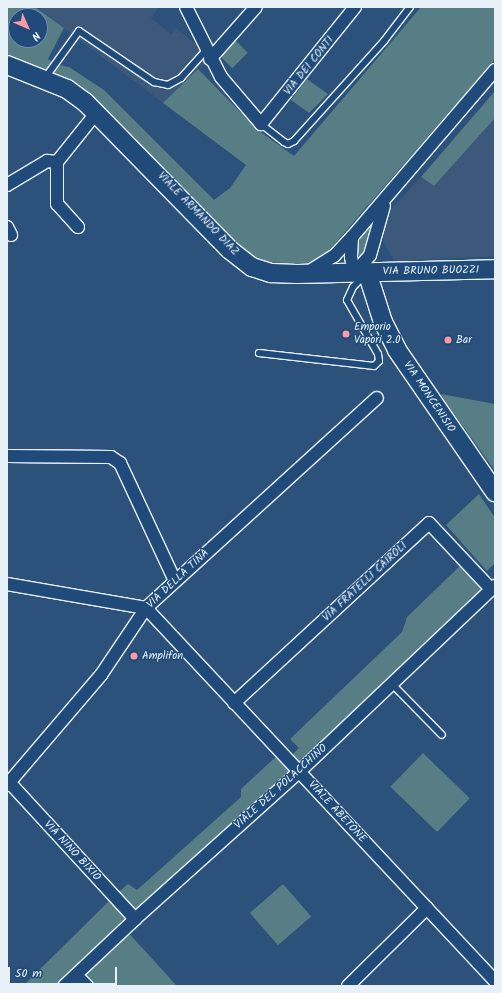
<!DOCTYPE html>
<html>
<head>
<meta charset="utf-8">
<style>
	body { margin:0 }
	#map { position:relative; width:502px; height:993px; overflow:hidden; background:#2c517b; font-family:Kalam,sans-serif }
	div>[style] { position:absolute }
	.built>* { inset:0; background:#3c597c }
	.green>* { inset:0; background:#567e84; transform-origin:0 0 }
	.roads { filter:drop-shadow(1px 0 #e8f1f8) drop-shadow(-1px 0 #e8f1f8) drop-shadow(0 1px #e8f1f8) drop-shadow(0 -1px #e8f1f8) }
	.lane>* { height:6px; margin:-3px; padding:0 3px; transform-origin:3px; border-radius:3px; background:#1f4a7a }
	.street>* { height:12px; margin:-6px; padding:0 6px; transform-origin:6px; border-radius:6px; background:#1f4a7a }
	.secondary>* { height:18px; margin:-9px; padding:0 9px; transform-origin:9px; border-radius:9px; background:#1f4a7a }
	.dots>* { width:11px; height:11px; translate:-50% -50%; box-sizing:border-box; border:2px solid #1f4a7a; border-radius:50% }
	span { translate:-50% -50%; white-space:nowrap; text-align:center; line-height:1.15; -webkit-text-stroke:3px #1f4a7a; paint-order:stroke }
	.street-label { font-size:11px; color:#e8f1f8 }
	.poi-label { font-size:11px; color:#e8f1f8 }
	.left { translate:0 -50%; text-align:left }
	.frame { position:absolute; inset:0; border:8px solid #e8f1f8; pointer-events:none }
	.north { position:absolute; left:8px; top:8px; width:40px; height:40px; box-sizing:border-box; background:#1f4a7a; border:1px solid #6f8dac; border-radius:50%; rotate:135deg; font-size:11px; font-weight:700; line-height:16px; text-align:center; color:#e8f1f8 }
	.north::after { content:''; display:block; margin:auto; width:14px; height:18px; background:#ff9aa2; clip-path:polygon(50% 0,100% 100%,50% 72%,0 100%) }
	.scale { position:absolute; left:8px; top:967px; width:109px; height:18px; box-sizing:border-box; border:2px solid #e8f1f8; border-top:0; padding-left:5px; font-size:12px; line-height:14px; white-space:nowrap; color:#e8f1f8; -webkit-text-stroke:3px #1f4a7a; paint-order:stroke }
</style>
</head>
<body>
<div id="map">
	<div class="built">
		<div style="clip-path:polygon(41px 7px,159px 7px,151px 18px,171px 34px,176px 28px,187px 37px,197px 45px,205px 62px,163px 103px,40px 10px)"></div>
		<div style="clip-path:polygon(495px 118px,495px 256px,399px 261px,393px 258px,385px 245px,383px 234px,390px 211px,421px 177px,434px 186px)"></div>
	</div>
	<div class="green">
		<div style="clip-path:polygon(evenodd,7px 7px,35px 7px,64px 28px,48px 59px,55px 64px,69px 67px,104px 90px,214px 200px,230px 188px,246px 165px,163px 103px,198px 69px,258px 130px,294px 156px,421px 7px,495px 7px,495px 59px,325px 255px,312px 264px,261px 262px,233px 244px,92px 99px,7px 57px,7px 7px,16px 16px,40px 16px,40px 40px,16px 40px,16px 16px)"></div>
		<div style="left:235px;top:40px;width:18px;height:22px;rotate:45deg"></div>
		<div style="clip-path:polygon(307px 79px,328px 94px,309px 113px,291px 100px)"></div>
		<div style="clip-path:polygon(495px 91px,495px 118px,434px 186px,421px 177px)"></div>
		<div style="clip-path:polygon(371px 221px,368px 241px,364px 255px,359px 259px,357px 250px,360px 236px)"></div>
		<div style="clip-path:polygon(441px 394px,495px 404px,495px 471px,444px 400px)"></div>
		<div style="clip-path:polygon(479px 494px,495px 518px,495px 563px,487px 571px,446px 525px)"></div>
		<div style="clip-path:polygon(465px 561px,495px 586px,495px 597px,491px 590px,125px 929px,177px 986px,87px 986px,76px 975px,64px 986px,23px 986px,114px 896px,128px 884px,137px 890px,241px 797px,241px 789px,281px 752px,288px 759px,299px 748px,290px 739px,402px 632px,407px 617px)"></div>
		<div style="left:423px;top:753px;width:65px;height:47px;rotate:44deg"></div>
		<div style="left:283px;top:884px;width:43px;height:44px;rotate:49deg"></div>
	</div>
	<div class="roads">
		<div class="lane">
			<div style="left:45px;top:78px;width:58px;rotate:-54.1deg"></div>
			<div style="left:79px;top:31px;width:91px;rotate:34.2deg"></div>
			<div style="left:154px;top:82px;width:14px;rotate:12deg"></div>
			<div style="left:168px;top:85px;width:15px;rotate:-28deg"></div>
			<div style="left:181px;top:78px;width:38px;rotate:-48deg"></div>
			<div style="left:261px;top:124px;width:29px;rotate:38deg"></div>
			<div style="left:284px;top:142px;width:4px;rotate:27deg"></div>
			<div style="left:288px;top:144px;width:7px;rotate:-27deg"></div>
			<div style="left:294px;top:141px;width:135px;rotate:-48deg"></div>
			<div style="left:384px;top:41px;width:43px;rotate:-52.6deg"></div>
			<div style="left:259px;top:353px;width:116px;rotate:6.4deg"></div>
			<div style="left:374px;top:366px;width:7px;rotate:-45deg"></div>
			<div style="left:379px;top:361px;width:7px;rotate:-98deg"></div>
			<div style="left:378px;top:354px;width:62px;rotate:-119.9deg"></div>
			<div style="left:347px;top:300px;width:14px;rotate:-65deg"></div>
			<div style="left:353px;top:287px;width:14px;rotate:-45deg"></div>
			<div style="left:392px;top:684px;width:71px;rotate:45.6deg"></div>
		</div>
		<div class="street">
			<div style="left:186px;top:7px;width:78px;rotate:63.4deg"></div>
			<div style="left:221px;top:77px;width:62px;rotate:49.6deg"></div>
			<div style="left:261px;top:124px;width:150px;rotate:-51.2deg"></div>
			<div style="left:210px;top:59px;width:69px;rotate:-48.5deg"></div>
			<div style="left:7px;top:185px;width:47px;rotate:-31deg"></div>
			<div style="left:47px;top:161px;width:10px;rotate:6deg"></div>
			<div style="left:7px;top:227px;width:9px;rotate:63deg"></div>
			<div style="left:78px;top:227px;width:31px;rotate:-132deg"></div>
			<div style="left:57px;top:204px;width:42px;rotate:-90deg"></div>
			<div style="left:57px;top:162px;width:64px;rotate:-51.3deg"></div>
			<div style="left:352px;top:237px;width:20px;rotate:93deg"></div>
			<div style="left:351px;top:257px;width:16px;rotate:79deg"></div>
			<div style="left:308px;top:272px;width:31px;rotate:-32deg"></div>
			<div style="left:334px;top:256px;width:26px;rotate:-47deg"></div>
			<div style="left:352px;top:237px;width:220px;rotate:-49.4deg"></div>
			<div style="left:354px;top:273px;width:24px;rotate:-48deg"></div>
			<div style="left:370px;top:255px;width:51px;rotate:-74.1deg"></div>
			<div style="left:7px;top:456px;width:104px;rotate:0.6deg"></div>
			<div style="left:111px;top:457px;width:11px;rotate:34deg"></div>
			<div style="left:120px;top:463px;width:130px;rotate:65deg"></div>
			<div style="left:7px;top:584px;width:141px;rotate:9.8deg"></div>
			<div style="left:146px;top:608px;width:511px;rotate:46.9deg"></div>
			<div style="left:234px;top:703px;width:265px;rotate:-42.7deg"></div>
			<div style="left:429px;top:523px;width:91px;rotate:46.8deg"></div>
			<div style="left:10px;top:783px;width:185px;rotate:47.4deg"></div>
			<div style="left:7px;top:785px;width:145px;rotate:-49.5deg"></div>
			<div style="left:101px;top:675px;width:81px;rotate:-56.1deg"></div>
			<div style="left:146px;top:608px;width:312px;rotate:-42.3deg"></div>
			<div style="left:76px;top:975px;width:16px;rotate:45deg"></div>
			<div style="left:64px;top:986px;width:98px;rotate:-43.3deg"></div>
			<div style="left:135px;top:919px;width:222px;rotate:-41.9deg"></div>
			<div style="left:300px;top:771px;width:269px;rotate:-43.5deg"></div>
			<div style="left:348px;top:986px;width:111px;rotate:-44.6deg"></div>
		</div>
		<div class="secondary">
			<div style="left:7px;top:65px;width:65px;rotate:21.8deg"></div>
			<div style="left:67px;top:89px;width:22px;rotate:36deg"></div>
			<div style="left:85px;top:102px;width:207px;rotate:45.6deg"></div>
			<div style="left:230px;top:250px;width:28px;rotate:38deg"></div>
			<div style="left:252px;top:267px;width:20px;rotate:18deg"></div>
			<div style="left:271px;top:273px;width:26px;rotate:2deg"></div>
			<div style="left:297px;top:274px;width:198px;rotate:-1.4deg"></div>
			<div style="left:367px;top:272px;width:52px;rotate:72.3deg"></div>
			<div style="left:383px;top:322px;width:31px;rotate:63deg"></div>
			<div style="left:397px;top:350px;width:173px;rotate:55.4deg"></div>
		</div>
	</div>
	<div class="dots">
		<div style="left:346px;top:334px;background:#ff9aa2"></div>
		<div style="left:448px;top:340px;background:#ff9aa2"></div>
		<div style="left:134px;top:656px;background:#ff9aa2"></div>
	</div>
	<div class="street-label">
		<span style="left:309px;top:66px;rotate:-51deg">VIA DEI CONTI</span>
		<span style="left:198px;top:214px;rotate:46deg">VIALE ARMANDO DIAZ</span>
		<span style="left:431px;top:271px;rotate:-1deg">VIA BRUNO BUOZZI</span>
		<span style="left:429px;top:397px;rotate:56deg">VIA MONCENISIO</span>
		<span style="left:178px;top:579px;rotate:-43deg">VIA DELLA TINA</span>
		<span style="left:365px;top:582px;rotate:-43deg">VIA FRATELLI CAIROLI</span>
		<span style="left:281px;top:787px;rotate:-42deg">VIALE DEL POLACCHINO</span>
		<span style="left:337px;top:812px;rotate:47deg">VIALE ABETONE</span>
		<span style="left:72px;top:851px;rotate:47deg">VIA NINO BIXIO</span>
	</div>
	<div class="poi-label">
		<span class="left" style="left:354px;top:334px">Emporio<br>Vapori 2.0</span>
		<span class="left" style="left:456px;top:340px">Bar</span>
		<span class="left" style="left:142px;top:656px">Amplifon</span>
	</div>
	<div class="frame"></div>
	<div class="north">N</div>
	<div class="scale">50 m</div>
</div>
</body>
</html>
